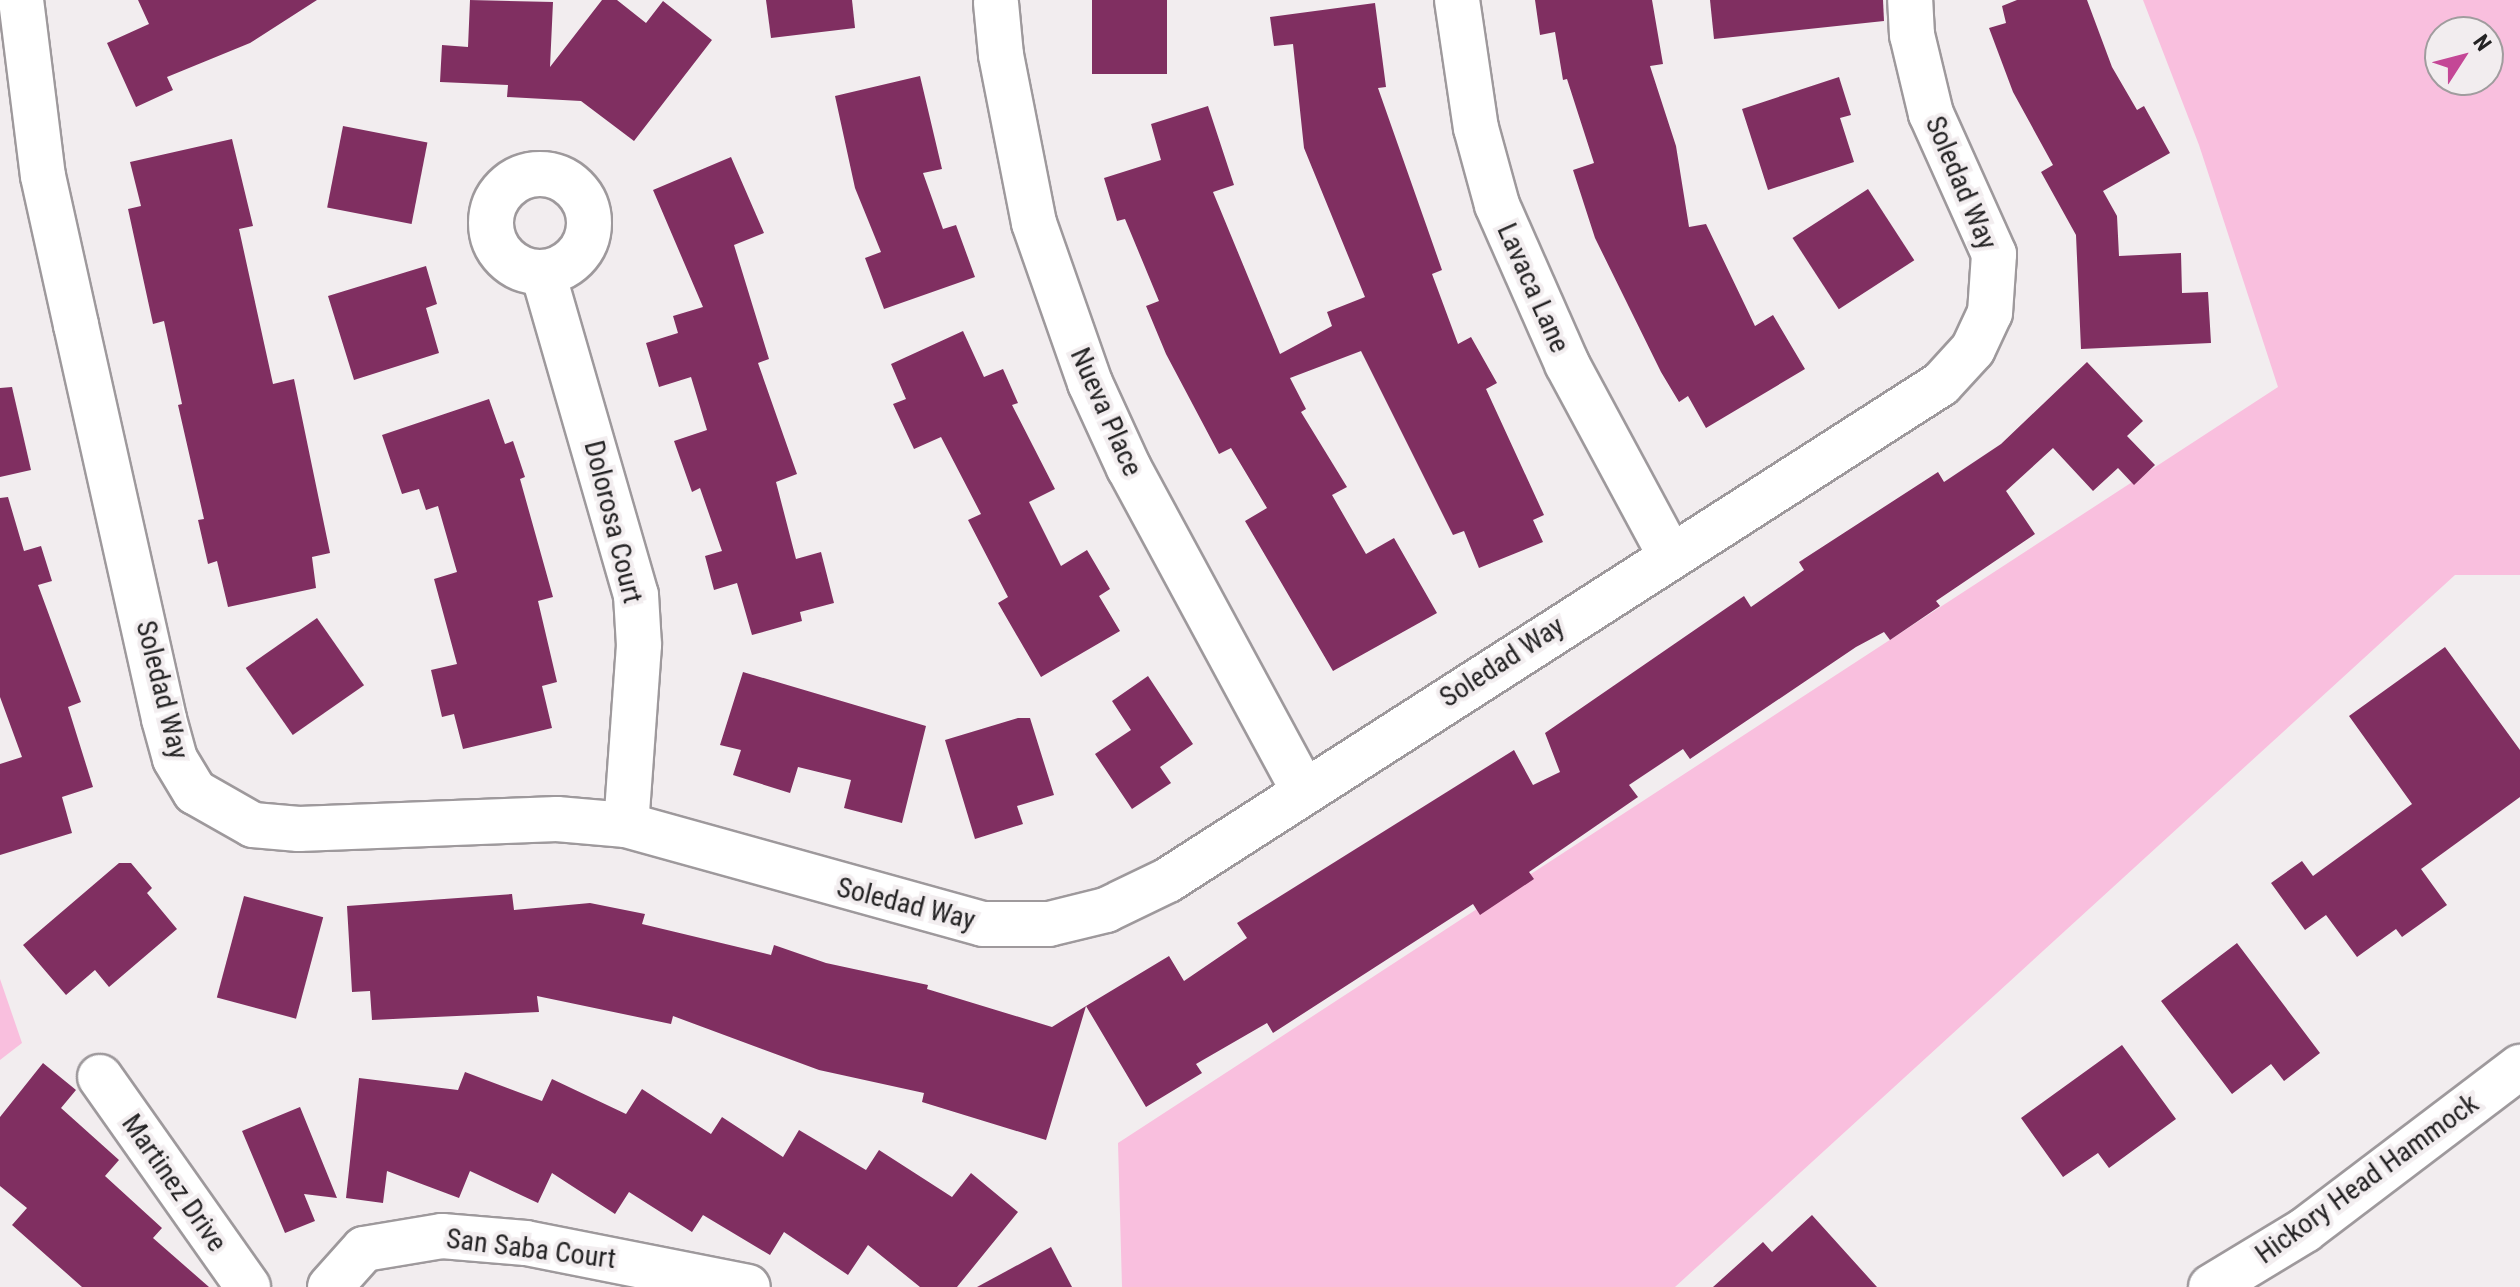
<!DOCTYPE html>
<html>
<head>
<meta charset="utf-8">
<style>
	body { margin:0 }
	#map { position:relative; width:2520px; height:1287px; overflow:hidden; background:#f2edef; font-family:"Roboto Condensed",sans-serif }
	div>[style] { position:absolute }
	.green>* { inset:0; background:#f9bfde }
	.building>* { inset:0; background:#802f61; transform-origin:0 0 }
	.roads { filter:drop-shadow(2px 0 #9e999c) drop-shadow(-2px 0 #9e999c) drop-shadow(0 2px #9e999c) drop-shadow(0 -2px #9e999c) }
	.minor>* { height:44px; margin:-22px; padding:0 22px; transform-origin:22px; border-radius:22px; background:#fff }
	.minor>.ring { margin:-22px; padding:0; box-sizing:content-box; background:none; border:44px solid #fff; border-radius:50% }
	span { translate:-50% -50%; white-space:nowrap; text-align:center; line-height:1.15; -webkit-text-stroke:8px #f2edef; paint-order:stroke }
	.street-label { font-size:28px; color:#242324 }
	.north { position:absolute; left:2424px; top:16px; width:80px; height:80px; box-sizing:border-box; background:#f2edef; border:2px solid #a09c9e; border-radius:50%; rotate:54deg; font-size:22px; font-weight:700; line-height:32px; text-align:center; color:#242324 }
	.north::after { content:''; display:block; margin:auto; width:28px; height:36px; background:#c44796; clip-path:polygon(50% 0,100% 100%,50% 72%,0 100%) }
</style>
</head>
<body>
<div id="map">
	<div class="green">
		<div style="clip-path:polygon(evenodd,2143px 0,2520px 0,2520px 575px,2455px 575px,1675px 1287px,1122px 1287px,1118px 1143px,2278px 387px,2199px 145px,2143px 0,2440px 32px,2488px 32px,2488px 80px,2440px 80px,2440px 32px)"></div>
		<div style="clip-path:polygon(0 979px,22px 1043px,0 1060px)"></div>
	</div>
	<div class="building">
		<div style="clip-path:polygon(138px 0,317px 0,250px 43px,167px 77px,173px 90px,136px 107px,107px 43px,149px 24px)"></div>
		<div style="clip-path:polygon(470px 0,553px 2px,550px 67px,602px 0,617px 0,646px 23px,663px 1px,712px 40px,634px 141px,581px 101px,507px 97px,508px 85px,440px 82px,442px 45px,468px 47px)"></div>
		<div style="clip-path:polygon(766px 0,852px 0,855px 28px,771px 38px)"></div>
		<div style="left:1092px;top:0;width:75px;height:74px"></div>
		<div style="clip-path:polygon(1535px 0,1652px 0,1663px 64px,1650px 66px,1676px 146px,1689px 227px,1706px 224px,1755px 326px,1773px 315px,1805px 369px,1706px 428px,1688px 396px,1679px 402px,1661px 372px,1595px 238px,1573px 170px,1594px 163px,1567px 79px,1563px 80px,1555px 32px,1540px 35px)"></div>
		<div style="clip-path:polygon(1710px 0,1883px 0,1884px 21px,1714px 39px)"></div>
		<div style="clip-path:polygon(2017px 0,2087px 0,2112px 67px,2137px 110px,2144px 106px,2170px 153px,2103px 191px,2117px 216px,2119px 256px,2181px 253px,2182px 293px,2208px 292px,2211px 343px,2081px 349px,2076px 235px,2041px 172px,2053px 165px,2013px 92px,1989px 28px,2006px 23px,2002px 6px)"></div>
		<div style="clip-path:polygon(1375px 3px,1386px 87px,1378px 88px,1442px 270px,1432px 274px,1458px 344px,1471px 337px,1497px 383px,1486px 389px,1544px 515px,1533px 520px,1543px 542px,1479px 568px,1464px 531px,1453px 535px,1361px 351px,1290px 378px,1306px 409px,1301px 412px,1347px 487px,1332px 495px,1366px 554px,1394px 538px,1437px 613px,1333px 671px,1245px 521px,1267px 508px,1231px 448px,1219px 454px,1166px 354px,1146px 306px,1159px 301px,1125px 219px,1117px 221px,1104px 178px,1161px 160px,1151px 124px,1208px 106px,1234px 185px,1213px 192px,1280px 354px,1332px 326px,1327px 312px,1365px 297px,1304px 148px,1293px 44px,1274px 46px,1270px 17px)"></div>
		<div style="clip-path:polygon(920px 76px,942px 169px,923px 173px,943px 229px,956px 225px,975px 277px,884px 309px,865px 258px,881px 252px,855px 188px,835px 96px)"></div>
		<div style="clip-path:polygon(1839px 77px,1851px 115px,1840px 118px,1854px 162px,1768px 190px,1742px 109px)"></div>
		<div style="left:343px;top:126px;width:86px;height:83px;rotate:11deg"></div>
		<div style="clip-path:polygon(232px 139px,253px 226px,239px 229px,273px 384px,294px 379px,330px 553px,312px 557px,316px 588px,228px 607px,217px 561px,208px 564px,198px 520px,204px 519px,178px 405px,182px 404px,164px 321px,153px 324px,128px 209px,141px 206px,130px 162px)"></div>
		<div style="clip-path:polygon(731px 157px,764px 233px,734px 245px,769px 359px,758px 363px,797px 474px,776px 482px,796px 559px,821px 552px,834px 603px,800px 612px,802px 621px,752px 635px,737px 583px,714px 590px,705px 556px,722px 551px,700px 488px,692px 492px,674px 441px,707px 430px,691px 377px,659px 387px,646px 343px,678px 333px,673px 316px,703px 307px,653px 190px)"></div>
		<div style="left:1868px;top:189px;width:85px;height:90px;rotate:57deg"></div>
		<div style="clip-path:polygon(426px 266px,437px 304px,426px 308px,439px 353px,354px 380px,328px 296px)"></div>
		<div style="clip-path:polygon(963px 331px,984px 377px,1003px 369px,1018px 403px,1012px 405px,1055px 489px,1029px 502px,1061px 566px,1087px 550px,1110px 589px,1099px 596px,1120px 631px,1041px 677px,998px 603px,1008px 597px,968px 520px,981px 514px,941px 437px,914px 449px,893px 404px,906px 399px,891px 364px)"></div>
		<div style="clip-path:polygon(2087px 362px,2143px 421px,2127px 436px,2155px 465px,2134px 485px,2118px 468px,2093px 491px,2053px 448px,2006px 491px,2035px 534px,1936px 601px,1940px 606px,1890px 640px,1884px 632px,1856px 647px,1690px 759px,1683px 749px,1629px 785px,1638px 797px,1529px 872px,1534px 879px,1480px 915px,1473px 904px,1273px 1033px,1267px 1023px,1196px 1064px,1202px 1073px,1146px 1107px,1086px 1006px,1169px 956px,1184px 981px,1247px 938px,1237px 923px,1514px 750px,1533px 785px,1560px 772px,1545px 733px,1744px 596px,1751px 607px,1804px 570px,1799px 562px,1938px 472px,1944px 482px,2001px 444px)"></div>
		<div style="clip-path:polygon(12px 387px,31px 470px,0 477px,0 388px)"></div>
		<div style="clip-path:polygon(489px 399px,505px 444px,513px 441px,525px 477px,520px 479px,553px 597px,538px 601px,557px 682px,542px 686px,552px 728px,463px 749px,454px 714px,442px 717px,431px 670px,457px 664px,434px 579px,457px 572px,438px 506px,426px 510px,419px 489px,402px 494px,382px 435px)"></div>
		<div style="clip-path:polygon(8px 497px,24px 551px,41px 546px,52px 581px,38px 585px,81px 702px,68px 707px,93px 787px,62px 797px,72px 833px,0 855px,0 764px,22px 757px,0 697px,0 498px)"></div>
		<div style="left:317px;top:618px;width:82px;height:87px;rotate:55deg"></div>
		<div style="clip-path:polygon(2445px 647px,2520px 750px,2520px 797px,2421px 869px,2447px 905px,2402px 937px,2396px 929px,2357px 957px,2326px 915px,2305px 930px,2271px 883px,2302px 861px,2313px 876px,2412px 804px,2349px 716px)"></div>
		<div style="clip-path:polygon(743px 672px,926px 726px,902px 823px,844px 808px,851px 780px,798px 767px,790px 793px,733px 775px,741px 750px,720px 745px)"></div>
		<div style="clip-path:polygon(1148px 676px,1193px 744px,1160px 767px,1171px 783px,1132px 809px,1095px 754px,1131px 730px,1112px 701px)"></div>
		<div style="clip-path:polygon(1018px 718px,1030px 718px,1054px 795px,1017px 806px,1023px 824px,975px 839px,945px 740px)"></div>
		<div style="clip-path:polygon(119px 863px,131px 863px,152px 888px,147px 893px,177px 929px,109px 987px,95px 970px,66px 995px,23px 945px)"></div>
		<div style="clip-path:polygon(512px 894px,514px 910px,590px 903px,645px 914px,642px 924px,771px 955px,774px 945px,826px 963px,928px 985px,927px 989px,1052px 1027px,1086px 1006px,1046px 1140px,922px 1102px,924px 1093px,819px 1070px,673px 1016px,671px 1024px,537px 996px,539px 1012px,372px 1020px,370px 991px,352px 992px,347px 906px)"></div>
		<div style="left:244px;top:896px;width:82px;height:105px;rotate:15deg"></div>
		<div style="clip-path:polygon(2237px 943px,2320px 1053px,2284px 1081px,2271px 1064px,2232px 1094px,2161px 1001px)"></div>
		<div style="clip-path:polygon(2122px 1045px,2176px 1119px,2109px 1168px,2098px 1153px,2063px 1177px,2021px 1118px)"></div>
		<div style="clip-path:polygon(43px 1063px,76px 1090px,61px 1108px,119px 1160px,105px 1176px,162px 1228px,153px 1238px,209px 1287px,82px 1287px,12px 1225px,27px 1208px,0 1186px,0 1117px)"></div>
		<div style="clip-path:polygon(465px 1072px,542px 1101px,552px 1079px,626px 1114px,642px 1089px,711px 1134px,722px 1117px,783px 1157px,799px 1130px,866px 1170px,879px 1150px,952px 1197px,971px 1173px,1018px 1212px,957px 1287px,920px 1287px,868px 1245px,848px 1275px,784px 1232px,770px 1255px,703px 1215px,692px 1232px,629px 1192px,615px 1214px,552px 1173px,538px 1203px,470px 1171px,459px 1198px,387px 1171px,383px 1203px,346px 1198px,359px 1078px,458px 1090px)"></div>
		<div style="clip-path:polygon(300px 1107px,337px 1198px,304px 1194px,315px 1221px,285px 1233px,242px 1131px)"></div>
		<div style="clip-path:polygon(1812px 1215px,1877px 1287px,1713px 1287px,1763px 1242px,1772px 1252px)"></div>
		<div style="clip-path:polygon(1051px 1247px,1072px 1287px,977px 1287px)"></div>
	</div>
	<div class="roads">
		<div class="minor">
			<div style="left:21px;top:0;width:177px;rotate:82.9deg"></div>
			<div style="left:43px;top:176px;width:153px;rotate:77.5deg"></div>
			<div style="left:76px;top:325px;width:404px;rotate:77.4deg"></div>
			<div style="left:164px;top:719px;width:41px;rotate:74.6deg"></div>
			<div style="left:175px;top:759px;width:39px;rotate:59deg"></div>
			<div style="left:195px;top:792px;width:67px;rotate:29.6deg"></div>
			<div style="left:253px;top:825px;width:46px;rotate:5deg"></div>
			<div style="left:299px;top:829px;width:258px;rotate:-2.2deg"></div>
			<div style="left:557px;top:819px;width:69px;rotate:5deg"></div>
			<div style="left:626px;top:825px;width:370px;rotate:15.5deg"></div>
			<div style="left:983px;top:924px;width:66px"></div>
			<div style="left:1049px;top:924px;width:59px;rotate:-13.8deg"></div>
			<div style="left:1106px;top:910px;width:69px;rotate:-25.8deg"></div>
			<div style="left:1168px;top:880px;width:918px;rotate:-32.69deg"></div>
			<div style="left:1941px;top:384px;width:47px;rotate:-47.6deg"></div>
			<div style="left:1973px;top:349px;width:40px;rotate:-65deg"></div>
			<div style="left:1990px;top:313px;width:59px;rotate:-86.1deg"></div>
			<div style="left:1994px;top:254px;width:154px;rotate:-114.2deg"></div>
			<div style="left:1931px;top:114px;width:81px;rotate:-103.5deg"></div>
			<div style="left:1912px;top:35px;width:35px;rotate:-93deg"></div>
			<div style="left:1457px;top:0;width:129px;rotate:81.6deg"></div>
			<div style="left:1476px;top:128px;width:80px;rotate:74.7deg"></div>
			<div style="left:1497px;top:205px;width:174px;rotate:66.2deg"></div>
			<div style="left:1567px;top:364px;width:217px;rotate:61.7deg"></div>
			<div style="left:996px;top:3px;width:52px;rotate:84.5deg"></div>
			<div style="left:1001px;top:55px;width:171px;rotate:78.9deg"></div>
			<div style="left:1034px;top:223px;width:170px;rotate:70.7deg"></div>
			<div style="left:1090px;top:383px;width:94px;rotate:65.4deg"></div>
			<div style="left:1129px;top:468px;width:366px;rotate:61.6deg"></div>
			<div class="ring" style="left:491px;top:174px;width:54px;height:54px"></div>
			<div style="left:543px;top:273px;width:335px;rotate:73.9deg"></div>
			<div style="left:636px;top:595px;width:50px;rotate:86.6deg"></div>
			<div style="left:639px;top:645px;width:180px;rotate:94.1deg"></div>
			<div style="left:100px;top:1077px;width:257px;rotate:54.8deg"></div>
			<div style="left:330px;top:1287px;width:51px;rotate:-48.2deg"></div>
			<div style="left:364px;top:1249px;width:79px;rotate:-9.5deg"></div>
			<div style="left:442px;top:1236px;width:84px;rotate:4.8deg"></div>
			<div style="left:526px;top:1243px;width:226px;rotate:11.2deg"></div>
			<div style="left:2211px;top:1287px;width:110px;rotate:-31.2deg"></div>
			<div style="left:2305px;top:1230px;width:270px;rotate:-37.2deg"></div>
		</div>
	</div>
	<div class="street-label">
		<span style="left:1961px;top:183px;rotate:67deg">Soledad Way</span>
		<span style="left:1533px;top:288px;rotate:66deg">Lavaca Lane</span>
		<span style="left:1106px;top:412px;rotate:66deg">Nueva Place</span>
		<span style="left:613px;top:522px;rotate:76deg">Dolorosa Court</span>
		<span style="left:1502px;top:662px;rotate:-33deg">Soledad Way</span>
		<span style="left:162px;top:690px;rotate:76deg">Soledad Way</span>
		<span style="left:906px;top:904px;rotate:14deg">Soledad Way</span>
		<span style="left:2367px;top:1179px;rotate:-36deg">Hickory Head Hammock</span>
		<span style="left:174px;top:1183px;rotate:55deg">Martinez Drive</span>
		<span style="left:531px;top:1249px;rotate:7deg">San Saba Court</span>
	</div>
	<div class="north">N</div>
</div>
</body>
</html>
